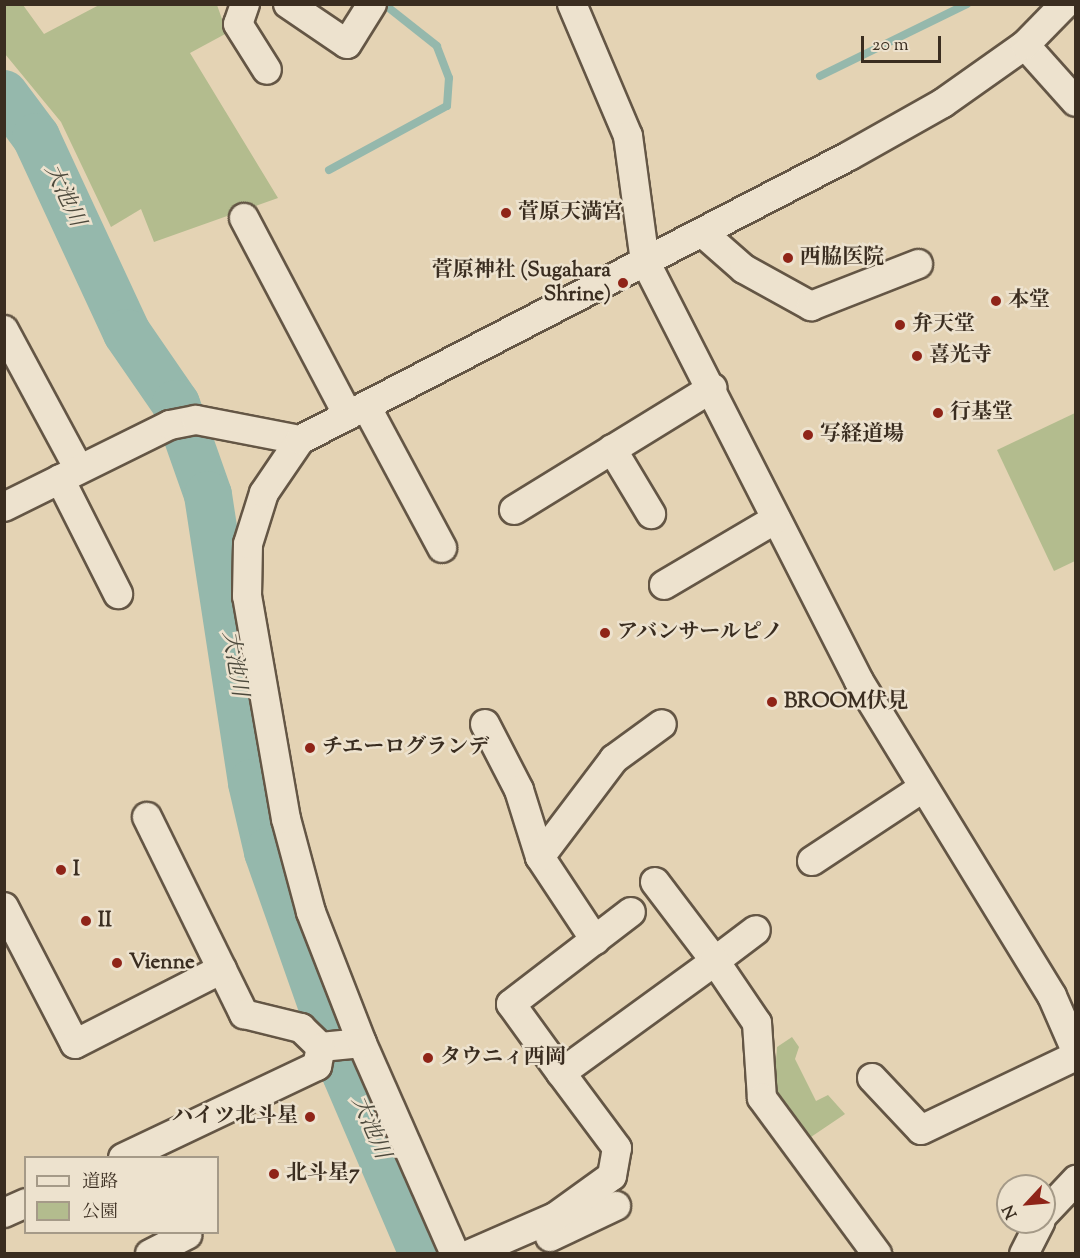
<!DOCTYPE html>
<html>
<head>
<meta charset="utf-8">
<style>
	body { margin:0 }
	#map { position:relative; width:1080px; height:1258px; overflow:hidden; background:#e4d3b4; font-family:"Sorts Mill Goudy","Noto Serif JP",serif }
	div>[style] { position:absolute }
	.green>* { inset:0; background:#b3bc8e }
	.stream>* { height:8px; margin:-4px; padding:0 4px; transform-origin:4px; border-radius:4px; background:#95b8ac }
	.river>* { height:48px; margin:-24px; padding:0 24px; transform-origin:24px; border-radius:24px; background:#95b8ac }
	.roads { filter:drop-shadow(2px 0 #645645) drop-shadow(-2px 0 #645645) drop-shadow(0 2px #645645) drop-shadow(0 -2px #645645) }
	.minor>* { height:28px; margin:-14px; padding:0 14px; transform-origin:14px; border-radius:14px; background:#ede2ce }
	.dots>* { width:16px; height:16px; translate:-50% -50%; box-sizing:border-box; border:3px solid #ede2ce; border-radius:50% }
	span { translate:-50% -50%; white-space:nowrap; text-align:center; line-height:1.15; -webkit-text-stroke:5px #ede2ce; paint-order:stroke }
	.poi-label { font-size:21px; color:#3a2d20; font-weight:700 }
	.left { translate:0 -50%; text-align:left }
	.right { translate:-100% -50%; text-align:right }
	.water-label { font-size:22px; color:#4c493c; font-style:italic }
	.frame { position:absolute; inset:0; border:6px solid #3a2d20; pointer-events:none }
	.legend { position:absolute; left:24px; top:1156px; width:195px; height:78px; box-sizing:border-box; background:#ede2ce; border:2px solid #a59a88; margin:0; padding:8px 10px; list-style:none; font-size:18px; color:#3a2d20 }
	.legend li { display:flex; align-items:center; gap:12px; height:30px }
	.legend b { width:30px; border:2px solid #a59a88 }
	.north { position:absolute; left:996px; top:1174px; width:60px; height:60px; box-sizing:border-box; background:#ede2ce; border:2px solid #a59a88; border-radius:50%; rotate:244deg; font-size:16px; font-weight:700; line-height:24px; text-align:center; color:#3a2d20 }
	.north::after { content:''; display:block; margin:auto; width:21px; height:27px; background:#8f2418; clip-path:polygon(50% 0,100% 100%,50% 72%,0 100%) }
	.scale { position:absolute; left:861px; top:36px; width:80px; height:27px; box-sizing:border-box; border:3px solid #3a2d20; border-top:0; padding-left:8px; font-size:18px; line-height:21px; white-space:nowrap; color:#3a2d20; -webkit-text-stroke:4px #ede2ce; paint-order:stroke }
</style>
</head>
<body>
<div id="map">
	<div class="green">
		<div style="clip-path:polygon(5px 5px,23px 5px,44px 34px,99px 5px,217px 5px,227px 33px,190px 53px,278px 198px,154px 242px,141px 209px,111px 227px,61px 122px,5px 54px)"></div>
		<div style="clip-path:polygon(1075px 413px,1075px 561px,1054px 571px,997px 450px)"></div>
		<div style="clip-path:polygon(792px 1037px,799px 1047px,795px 1059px,816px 1101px,828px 1095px,845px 1114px,808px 1139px,774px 1091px,777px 1047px)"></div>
	</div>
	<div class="stream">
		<div style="left:820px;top:76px;width:164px;rotate:-26.1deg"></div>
		<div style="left:329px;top:170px;width:134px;rotate:-28.5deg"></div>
		<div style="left:447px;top:106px;width:28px;rotate:-86deg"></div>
		<div style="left:449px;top:78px;width:34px;rotate:-111deg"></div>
		<div style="left:437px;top:46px;width:68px;rotate:-141.6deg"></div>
	</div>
	<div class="river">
		<div style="left:4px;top:94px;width:54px;rotate:53.3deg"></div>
		<div style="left:36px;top:137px;width:216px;rotate:65.1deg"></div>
		<div style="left:127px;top:333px;width:86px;rotate:55.4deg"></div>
		<div style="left:176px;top:404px;width:96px;rotate:70.6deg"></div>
		<div style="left:208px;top:495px;width:291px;rotate:81.3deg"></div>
		<div style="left:252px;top:783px;width:71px;rotate:76.9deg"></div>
		<div style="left:268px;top:852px;width:235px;rotate:70.6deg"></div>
		<div style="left:346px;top:1074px;width:196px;rotate:66.8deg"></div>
	</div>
	<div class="roads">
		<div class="minor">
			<div style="left:245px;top:4px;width:21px;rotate:109deg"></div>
			<div style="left:238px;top:24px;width:54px;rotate:57.8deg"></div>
			<div style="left:288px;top:4px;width:71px;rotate:34.1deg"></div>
			<div style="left:347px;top:44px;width:47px;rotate:-58deg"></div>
			<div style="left:572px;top:4px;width:143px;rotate:67deg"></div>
			<div style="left:628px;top:136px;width:126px;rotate:82.3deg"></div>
			<div style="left:645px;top:261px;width:471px;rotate:63deg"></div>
			<div style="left:859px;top:681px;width:369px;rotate:58.5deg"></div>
			<div style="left:1052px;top:996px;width:60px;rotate:66.4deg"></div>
			<div style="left:1025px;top:45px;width:76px;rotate:48.2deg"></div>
			<div style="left:244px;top:218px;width:223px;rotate:62.2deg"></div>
			<div style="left:704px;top:234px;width:53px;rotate:41.2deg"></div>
			<div style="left:744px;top:269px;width:77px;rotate:28.9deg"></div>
			<div style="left:811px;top:306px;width:115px;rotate:-21.4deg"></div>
			<div style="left:4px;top:330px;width:158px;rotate:61.7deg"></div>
			<div style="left:366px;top:406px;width:161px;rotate:61.8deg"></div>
			<div style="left:612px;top:449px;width:76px;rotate:59deg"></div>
			<div style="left:60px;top:479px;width:129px;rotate:63.2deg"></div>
			<div style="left:4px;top:507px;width:185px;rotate:-26.3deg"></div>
			<div style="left:170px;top:425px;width:26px;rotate:-11deg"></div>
			<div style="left:196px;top:420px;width:106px;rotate:10.9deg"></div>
			<div style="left:514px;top:510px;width:233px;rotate:-31.6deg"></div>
			<div style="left:664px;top:585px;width:130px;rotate:-30.5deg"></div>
			<div style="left:485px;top:724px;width:74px;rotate:62.7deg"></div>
			<div style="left:519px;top:790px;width:70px;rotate:72.6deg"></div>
			<div style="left:540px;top:857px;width:100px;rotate:56.5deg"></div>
			<div style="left:147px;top:817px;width:220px;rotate:63.8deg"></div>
			<div style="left:244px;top:1014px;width:59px;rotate:13.8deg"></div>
			<div style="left:301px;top:1028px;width:28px;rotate:44deg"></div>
			<div style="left:321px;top:1047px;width:41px;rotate:-5.6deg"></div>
			<div style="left:540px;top:857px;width:123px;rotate:-52.9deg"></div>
			<div style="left:614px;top:759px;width:59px;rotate:-36.1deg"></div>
			<div style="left:812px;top:861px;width:131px;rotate:-33.4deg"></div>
			<div style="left:655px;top:882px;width:99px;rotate:52.8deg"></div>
			<div style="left:715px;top:961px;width:51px;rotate:-37.1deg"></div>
			<div style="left:4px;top:907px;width:154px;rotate:62.6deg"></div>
			<div style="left:75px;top:1044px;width:165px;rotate:-27deg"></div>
			<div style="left:561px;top:1073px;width:85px;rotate:-125.9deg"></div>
			<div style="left:511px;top:1004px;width:151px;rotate:-37.5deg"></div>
			<div style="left:872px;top:1078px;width:71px;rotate:46.7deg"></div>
			<div style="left:921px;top:1130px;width:172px;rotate:-25.5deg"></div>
			<div style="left:123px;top:1158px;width:215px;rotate:-25.4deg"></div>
			<div style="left:317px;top:1066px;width:19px;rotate:-78deg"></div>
			<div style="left:4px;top:1213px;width:24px;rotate:-24deg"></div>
			<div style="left:1044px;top:1214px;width:47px;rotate:-46.7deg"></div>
			<div style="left:550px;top:1237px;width:73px;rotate:-25.2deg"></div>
			<div style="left:150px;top:1254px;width:42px;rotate:-27.2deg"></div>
			<div style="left:455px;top:1254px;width:231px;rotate:-113.8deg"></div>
			<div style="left:362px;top:1043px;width:141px;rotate:-111.3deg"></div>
			<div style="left:311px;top:912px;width:96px;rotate:-105deg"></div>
			<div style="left:286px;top:819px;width:226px;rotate:-99.9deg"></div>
			<div style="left:247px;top:596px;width:52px;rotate:-88.9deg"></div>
			<div style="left:248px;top:544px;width:53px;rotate:-72.6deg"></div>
			<div style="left:264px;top:493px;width:64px;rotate:-55.8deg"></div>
			<div style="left:300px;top:440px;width:618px;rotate:-27.35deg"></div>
			<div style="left:849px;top:156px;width:108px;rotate:-29.4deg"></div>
			<div style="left:943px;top:103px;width:100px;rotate:-35.3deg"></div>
			<div style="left:1025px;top:45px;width:57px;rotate:-45.7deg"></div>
			<div style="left:470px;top:1254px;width:93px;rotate:-23.5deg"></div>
			<div style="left:555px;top:1217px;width:70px;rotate:-35.7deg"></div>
			<div style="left:612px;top:1176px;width:28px;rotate:-80deg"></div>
			<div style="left:617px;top:1148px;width:94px;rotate:-126.7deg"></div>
			<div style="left:561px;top:1073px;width:190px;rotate:-36deg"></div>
			<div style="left:715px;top:961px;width:75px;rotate:55.9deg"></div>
			<div style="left:757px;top:1023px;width:75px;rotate:86.2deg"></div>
			<div style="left:762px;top:1098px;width:194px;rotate:53.6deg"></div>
			<div style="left:1024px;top:1254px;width:36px;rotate:-63deg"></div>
		</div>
	</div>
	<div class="dots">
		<div style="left:506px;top:213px;background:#8f2418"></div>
		<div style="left:788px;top:258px;background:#8f2418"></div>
		<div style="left:623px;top:283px;background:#8f2418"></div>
		<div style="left:996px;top:301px;background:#8f2418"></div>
		<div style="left:900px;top:325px;background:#8f2418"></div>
		<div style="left:917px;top:356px;background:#8f2418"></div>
		<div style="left:938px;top:413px;background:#8f2418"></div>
		<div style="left:808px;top:435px;background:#8f2418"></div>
		<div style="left:605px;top:633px;background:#8f2418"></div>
		<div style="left:772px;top:702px;background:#8f2418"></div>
		<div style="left:310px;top:748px;background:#8f2418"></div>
		<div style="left:61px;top:870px;background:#8f2418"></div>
		<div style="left:86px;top:921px;background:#8f2418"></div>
		<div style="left:117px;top:963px;background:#8f2418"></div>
		<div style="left:428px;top:1058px;background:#8f2418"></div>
		<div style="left:310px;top:1117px;background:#8f2418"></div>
		<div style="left:274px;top:1174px;background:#8f2418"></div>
	</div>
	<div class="poi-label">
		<span class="left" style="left:518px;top:213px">菅原天満宮</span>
		<span class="left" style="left:800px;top:258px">西脇医院</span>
		<span class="right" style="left:611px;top:283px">菅原神社 (Sugahara<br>Shrine)</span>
		<span class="left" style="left:1008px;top:301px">本堂</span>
		<span class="left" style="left:912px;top:325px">弁天堂</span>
		<span class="left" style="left:929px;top:356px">喜光寺</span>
		<span class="left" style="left:950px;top:413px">行基堂</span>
		<span class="left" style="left:820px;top:435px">写経道場</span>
		<span class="left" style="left:617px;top:633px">アバンサールピノ</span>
		<span class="left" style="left:784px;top:702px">BROOM伏見</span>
		<span class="left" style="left:322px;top:748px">チエーログランデ</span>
		<span class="left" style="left:73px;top:870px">I</span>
		<span class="left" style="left:98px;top:921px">II</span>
		<span class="left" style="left:129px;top:963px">Vienne</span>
		<span class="left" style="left:440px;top:1058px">タウニィ西岡</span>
		<span class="right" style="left:298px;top:1117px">ハイツ北斗星</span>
		<span class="left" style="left:286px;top:1174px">北斗星7</span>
	</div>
	<div class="water-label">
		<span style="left:63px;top:196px;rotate:65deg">大池川</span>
		<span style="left:233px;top:664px;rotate:81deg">大池川</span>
		<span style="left:369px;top:1128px;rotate:67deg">大池川</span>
	</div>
	<div class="frame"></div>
	<ul class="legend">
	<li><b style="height:8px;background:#ede2ce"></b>道路</li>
	<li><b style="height:16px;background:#b3bc8e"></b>公園</li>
	</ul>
	<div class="north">N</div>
	<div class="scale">20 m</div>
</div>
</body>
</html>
